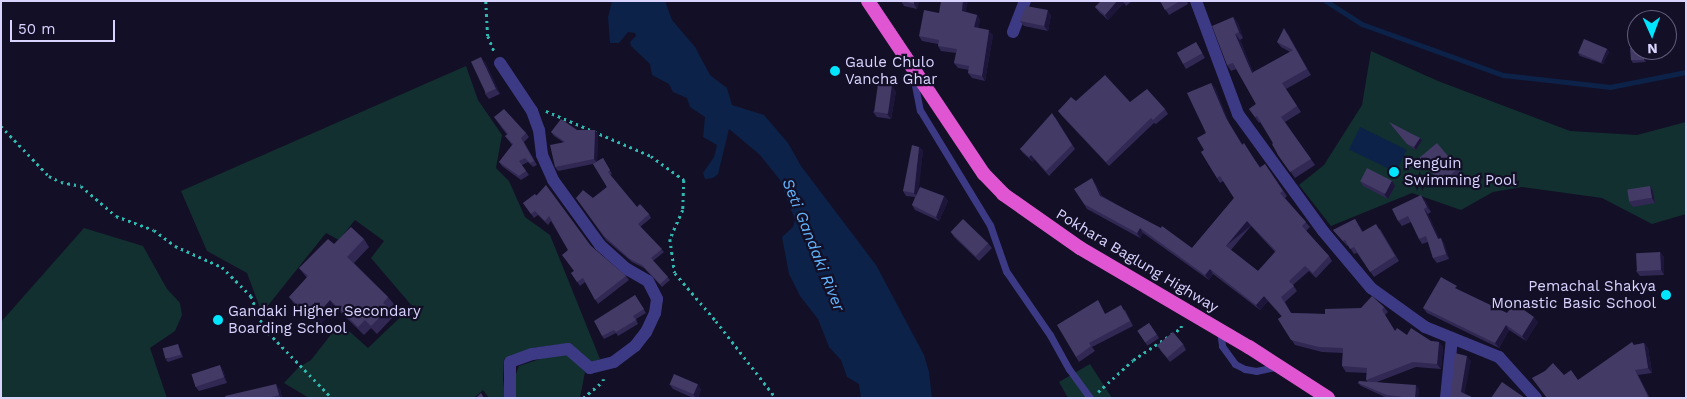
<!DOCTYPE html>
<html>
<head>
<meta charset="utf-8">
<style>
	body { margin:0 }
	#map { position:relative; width:1687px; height:399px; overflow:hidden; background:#130f26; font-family:"Work Sans",sans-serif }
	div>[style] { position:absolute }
	.green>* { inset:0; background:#12302f }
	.water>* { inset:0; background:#0c2248; transform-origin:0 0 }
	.stream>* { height:4.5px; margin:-2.25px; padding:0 2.25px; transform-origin:2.25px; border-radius:2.25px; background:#0c2248 }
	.path>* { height:2.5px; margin-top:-1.25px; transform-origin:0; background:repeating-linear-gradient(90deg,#2fb8b0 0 2.5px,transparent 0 6.5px) }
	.service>* { height:7px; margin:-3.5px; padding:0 3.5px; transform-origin:3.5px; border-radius:3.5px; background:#3d3a85 }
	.minor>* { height:12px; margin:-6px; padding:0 6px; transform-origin:6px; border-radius:6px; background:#3d3a85 }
	.trunk>* { height:14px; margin:-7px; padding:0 7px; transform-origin:7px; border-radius:7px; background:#e055d1 }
	.wall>* { inset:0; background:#312854; transform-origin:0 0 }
	.shaded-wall>* { inset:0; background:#1d163a; transform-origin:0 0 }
	.building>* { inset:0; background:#433a66; transform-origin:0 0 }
	.dots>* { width:14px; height:14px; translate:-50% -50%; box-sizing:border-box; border:2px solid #130f26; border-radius:50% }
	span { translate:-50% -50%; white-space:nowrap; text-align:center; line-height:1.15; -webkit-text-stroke:4.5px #130f26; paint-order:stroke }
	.poi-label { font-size:15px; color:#d9d4ff }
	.left { translate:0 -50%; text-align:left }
	.right { translate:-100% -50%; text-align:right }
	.street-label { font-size:15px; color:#d9d4ff }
	.water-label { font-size:16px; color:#62b6ff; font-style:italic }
	.frame { position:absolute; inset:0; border:2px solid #d9d4ff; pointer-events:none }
	.north { position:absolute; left:1627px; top:10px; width:50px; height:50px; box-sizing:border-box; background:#130f26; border:1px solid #625e7d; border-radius:50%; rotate:178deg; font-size:14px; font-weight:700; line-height:20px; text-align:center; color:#d9d4ff }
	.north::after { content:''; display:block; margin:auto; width:18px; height:22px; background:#00e5ff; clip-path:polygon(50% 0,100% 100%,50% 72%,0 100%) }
	.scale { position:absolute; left:10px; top:20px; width:105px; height:22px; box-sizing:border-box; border:2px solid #d9d4ff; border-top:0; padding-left:6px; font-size:15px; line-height:18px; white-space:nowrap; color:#d9d4ff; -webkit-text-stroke:4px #130f26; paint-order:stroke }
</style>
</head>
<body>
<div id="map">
	<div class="green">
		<div style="clip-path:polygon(1371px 51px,1438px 81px,1570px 131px,1637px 135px,1686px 122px,1686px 214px,1652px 224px,1602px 198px,1522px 187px,1493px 192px,1461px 210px,1412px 193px,1331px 226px,1299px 185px,1324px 165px,1362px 105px)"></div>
		<div style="clip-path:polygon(466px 66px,478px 100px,502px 135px,496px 168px,509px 181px,525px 217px,550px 235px,600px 359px,589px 363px,570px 343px,533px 348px,504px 359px,503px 379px,505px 398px,489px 398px,483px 390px,474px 398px,309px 398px,284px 383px,298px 368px,311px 360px,340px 323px,368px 348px,412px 306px,371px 258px,384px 241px,355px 220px,339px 240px,326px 233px,262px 313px,247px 273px,207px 251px,181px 191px)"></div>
		<div style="clip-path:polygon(84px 228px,143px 246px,167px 289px,180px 303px,182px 315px,175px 331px,150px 348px,167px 398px,1px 398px,1px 322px)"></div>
		<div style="clip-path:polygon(567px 353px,585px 372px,580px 398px,516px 398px,516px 374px,519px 366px,546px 357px)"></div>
		<div style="clip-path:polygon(1090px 364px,1112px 398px,1068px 398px,1059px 382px)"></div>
	</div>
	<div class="water">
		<div style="clip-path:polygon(612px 1px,665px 1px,672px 20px,695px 47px,710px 75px,727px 88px,732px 105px,764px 115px,788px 143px,801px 166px,876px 265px,924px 355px,929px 372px,932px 398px,861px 398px,859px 384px,847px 377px,841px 360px,829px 347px,818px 319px,800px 296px,789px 274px,782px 237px,793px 227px,795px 220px,780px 180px,760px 155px,729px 129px,718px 174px,713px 178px,705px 179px,703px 173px,714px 157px,717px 145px,703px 137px,705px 117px,690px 107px,687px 98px,673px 92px,669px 84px,652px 75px,650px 64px,631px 46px,630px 42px,636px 36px,635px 33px,628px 32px,619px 43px,610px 43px,608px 17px)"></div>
		<div style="left:1360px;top:127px;width:52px;height:25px;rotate:26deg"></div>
	</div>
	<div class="stream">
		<div style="left:1326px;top:1px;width:43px;rotate:32.6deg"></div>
		<div style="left:1362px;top:24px;width:150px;rotate:19.9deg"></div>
		<div style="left:1503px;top:75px;width:108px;rotate:6.4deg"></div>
		<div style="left:1610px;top:87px;width:77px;rotate:-11.2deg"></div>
	</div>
	<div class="path">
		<div style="left:486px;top:1px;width:35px;rotate:87deg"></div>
		<div style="left:488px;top:36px;width:18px;rotate:68deg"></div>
		<div style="left:546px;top:111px;width:114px;rotate:23.2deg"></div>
		<div style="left:651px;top:156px;width:41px;rotate:36deg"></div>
		<div style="left:684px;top:180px;width:30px;rotate:92deg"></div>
		<div style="left:683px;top:210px;width:32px;rotate:114deg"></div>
		<div style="left:670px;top:239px;width:34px;rotate:82deg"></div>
		<div style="left:675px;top:273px;width:63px;rotate:49.5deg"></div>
		<div style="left:716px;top:321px;width:98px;rotate:52.1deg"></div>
		<div style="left:1px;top:126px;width:69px;rotate:46.2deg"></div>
		<div style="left:49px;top:176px;width:13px;rotate:27deg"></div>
		<div style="left:61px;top:182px;width:20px;rotate:11deg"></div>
		<div style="left:81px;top:186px;width:46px;rotate:40.6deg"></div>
		<div style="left:116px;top:216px;width:40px;rotate:20.2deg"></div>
		<div style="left:154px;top:230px;width:26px;rotate:37deg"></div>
		<div style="left:175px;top:246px;width:51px;rotate:24.1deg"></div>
		<div style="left:222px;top:267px;width:41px;rotate:45deg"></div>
		<div style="left:251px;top:296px;width:35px;rotate:68deg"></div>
		<div style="left:264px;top:328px;width:98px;rotate:45.8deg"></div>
		<div style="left:1098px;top:392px;width:47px;rotate:-42.4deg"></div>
		<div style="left:1133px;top:360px;width:58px;rotate:-33.7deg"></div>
		<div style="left:1181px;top:328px;width:4px;rotate:-90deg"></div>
		<div style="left:583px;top:398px;width:26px;rotate:-40deg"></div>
		<div style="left:603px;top:381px;width:2px;rotate:-90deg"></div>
	</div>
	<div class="service">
		<div style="left:913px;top:75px;width:36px;rotate:79deg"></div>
		<div style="left:920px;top:110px;width:135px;rotate:58.7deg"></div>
		<div style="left:990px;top:225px;width:49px;rotate:70.8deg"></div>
		<div style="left:1006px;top:271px;width:78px;rotate:55.5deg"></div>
		<div style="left:1050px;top:335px;width:39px;rotate:61deg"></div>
		<div style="left:1069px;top:369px;width:36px;rotate:54deg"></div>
		<div style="left:1220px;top:331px;width:15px;rotate:82deg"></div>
		<div style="left:1222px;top:346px;width:22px;rotate:54deg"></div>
		<div style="left:1235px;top:364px;width:11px;rotate:27deg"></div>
		<div style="left:1245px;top:369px;width:11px;rotate:10deg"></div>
		<div style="left:1256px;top:371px;width:24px;rotate:-12deg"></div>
	</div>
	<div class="minor">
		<div style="left:1196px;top:1px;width:121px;rotate:69.6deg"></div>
		<div style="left:1238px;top:114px;width:145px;rotate:54deg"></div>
		<div style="left:1323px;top:231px;width:75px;rotate:49.9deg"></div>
		<div style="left:1371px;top:288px;width:67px;rotate:35.8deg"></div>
		<div style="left:1425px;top:327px;width:80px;rotate:22.1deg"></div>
		<div style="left:1499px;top:357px;width:55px;rotate:47.9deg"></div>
		<div style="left:1013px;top:32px;width:33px;rotate:-69deg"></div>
		<div style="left:500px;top:63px;width:58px;rotate:56.3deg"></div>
		<div style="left:532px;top:111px;width:20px;rotate:70deg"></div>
		<div style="left:539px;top:130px;width:25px;rotate:83deg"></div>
		<div style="left:542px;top:155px;width:27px;rotate:66deg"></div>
		<div style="left:553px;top:180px;width:80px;rotate:54.1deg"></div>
		<div style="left:600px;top:245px;width:36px;rotate:42deg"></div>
		<div style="left:627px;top:269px;width:24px;rotate:30deg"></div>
		<div style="left:648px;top:281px;width:20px;rotate:63deg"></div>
		<div style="left:657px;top:299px;width:14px;rotate:98deg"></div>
		<div style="left:655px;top:313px;width:21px;rotate:115deg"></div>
		<div style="left:646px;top:332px;width:18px;rotate:128deg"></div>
		<div style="left:635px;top:346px;width:26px;rotate:143deg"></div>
		<div style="left:614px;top:362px;width:25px;rotate:166deg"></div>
		<div style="left:590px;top:368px;width:29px;rotate:-139deg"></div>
		<div style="left:568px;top:349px;width:36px;rotate:172deg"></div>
		<div style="left:532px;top:354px;width:23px;rotate:160deg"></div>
		<div style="left:510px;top:362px;width:36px;rotate:90deg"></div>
		<div style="left:1446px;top:398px;width:60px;rotate:-84.3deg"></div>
	</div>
	<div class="trunk">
		<div style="left:868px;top:1px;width:208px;rotate:56.2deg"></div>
		<div style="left:984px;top:174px;width:28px;rotate:46deg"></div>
		<div style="left:1003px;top:194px;width:94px;rotate:35deg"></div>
		<div style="left:1080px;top:248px;width:196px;rotate:30.4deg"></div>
		<div style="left:1249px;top:347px;width:94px;rotate:32.8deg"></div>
	</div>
	<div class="wall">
		<div style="clip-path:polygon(901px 1px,919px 1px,917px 9px,904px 6px)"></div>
		<div style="clip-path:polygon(1101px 1px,1132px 1px,1126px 6px,1124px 3px,1108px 20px,1099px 12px,1095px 7px)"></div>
		<div style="clip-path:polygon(1160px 1px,1187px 1px,1188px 4px,1169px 15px)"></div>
		<div style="clip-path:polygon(966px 12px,977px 15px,980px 20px,978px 28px,993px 35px,985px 81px,972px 78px,968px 73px,969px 70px,958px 68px,954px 63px,956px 53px,941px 51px,938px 46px,938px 44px,922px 41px,919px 36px,939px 13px)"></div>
		<div style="clip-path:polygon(1051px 15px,1048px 31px,1024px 26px,1020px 21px)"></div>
		<div style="clip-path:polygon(1233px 17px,1238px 23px,1243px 38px,1240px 40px,1253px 72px,1290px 52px,1281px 47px,1277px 42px,1288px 34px,1311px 75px,1286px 89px,1301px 112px,1285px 122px,1315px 165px,1295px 178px,1278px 155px,1273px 143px,1260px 122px,1259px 123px,1249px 109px,1256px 104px,1236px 69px,1231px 71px,1227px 65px)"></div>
		<div style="clip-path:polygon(1196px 42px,1205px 58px,1186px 69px,1183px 64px)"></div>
		<div style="clip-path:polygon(1607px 49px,1609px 52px,1603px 64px,1580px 56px,1578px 53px)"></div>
		<div style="clip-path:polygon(1645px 50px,1646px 62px,1633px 63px,1631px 60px)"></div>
		<div style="clip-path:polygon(485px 62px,500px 94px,489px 99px,485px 94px)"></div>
		<div style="clip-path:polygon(evenodd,1211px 83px,1215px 88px,1229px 123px,1242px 144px,1260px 167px,1265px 164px,1287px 196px,1285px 198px,1310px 227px,1306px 231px,1329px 256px,1332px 261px,1316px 278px,1309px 271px,1293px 285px,1297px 291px,1285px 302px,1291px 313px,1325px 314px,1384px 307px,1388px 312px,1385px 315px,1395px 331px,1407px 335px,1431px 341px,1439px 342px,1443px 347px,1441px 369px,1416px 367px,1377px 382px,1419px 389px,1418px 398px,1387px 398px,1361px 386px,1358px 383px,1368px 382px,1366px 380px,1367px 373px,1346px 372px,1342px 366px,1343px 353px,1322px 352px,1295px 345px,1278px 319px,1282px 317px,1268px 301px,1260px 310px,1213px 274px,1209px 280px,1143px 233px,1140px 238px,1087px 209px,1084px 204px,1095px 183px,1102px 196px,1192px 248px,1234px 198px,1223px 181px,1220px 183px,1201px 152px,1204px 150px,1211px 83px,1251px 226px,1275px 252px,1258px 271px,1231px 250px,1251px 226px)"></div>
		<div style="clip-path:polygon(896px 91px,891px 119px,877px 117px,873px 112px)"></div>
		<div style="clip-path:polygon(1076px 101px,1130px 102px,1165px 109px,1168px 114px,1156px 124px,1154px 123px,1109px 166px,1062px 116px,1058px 111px)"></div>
		<div style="clip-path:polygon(494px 117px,526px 133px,529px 137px,524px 142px,537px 165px,533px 167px,528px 162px,522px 165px,529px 175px,521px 180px,502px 166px,499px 162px,512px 145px,505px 136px,507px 135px)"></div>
		<div style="clip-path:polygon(1055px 117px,1075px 149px,1049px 176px,1034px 159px,1033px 162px,1023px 153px,1020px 149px)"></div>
		<div style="clip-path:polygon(1391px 125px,1420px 138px,1422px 140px,1416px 150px,1409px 146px)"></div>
		<div style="clip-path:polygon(577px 130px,595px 130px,598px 134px,597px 161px,603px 158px,612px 174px,610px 175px,622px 189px,637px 207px,649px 214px,651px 218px,640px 227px,664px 252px,653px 261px,670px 280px,662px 287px,644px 268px,632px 262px,606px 240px,576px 198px,593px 198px,607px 187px,593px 164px,558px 171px,555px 167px,563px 142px,554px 136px,551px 132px)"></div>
		<div style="clip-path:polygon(919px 147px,923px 151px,918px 190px,944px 196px,948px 201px,939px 221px,915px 210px,912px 205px,915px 197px,906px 196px,903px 191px)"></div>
		<div style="clip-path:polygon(1420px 158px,1458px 168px,1462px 173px,1445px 188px)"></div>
		<div style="clip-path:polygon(1360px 181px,1392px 181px,1395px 186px,1388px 199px,1363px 186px)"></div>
		<div style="clip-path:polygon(1650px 186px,1653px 191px,1655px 203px,1633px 207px,1629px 202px)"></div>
		<div style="clip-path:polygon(535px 194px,591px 246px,626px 276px,629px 280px,598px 304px,585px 282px,580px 286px,571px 273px,574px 271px,568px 250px,551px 221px,548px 225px,538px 215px,534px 218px,523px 203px)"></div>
		<div style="clip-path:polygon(1425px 200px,1431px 212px,1428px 214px,1439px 239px,1444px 243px,1449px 259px,1437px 263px,1433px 258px,1428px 242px,1422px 244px,1419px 239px,1411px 222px,1402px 226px,1398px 221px)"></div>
		<div style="clip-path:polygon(1355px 219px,1363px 232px,1380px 229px,1399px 261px,1374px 277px,1357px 253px,1354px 254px,1348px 245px,1347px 246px,1333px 230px)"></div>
		<div style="clip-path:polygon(951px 232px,988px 243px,992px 248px,979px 261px,954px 237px)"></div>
		<div style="clip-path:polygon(364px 239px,369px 247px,354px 263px,388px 297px,394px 304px,389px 309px,394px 316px,377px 334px,371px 328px,364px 335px,336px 308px,319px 326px,295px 305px,289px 297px,307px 278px,299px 268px,334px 244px)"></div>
		<div style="clip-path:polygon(1660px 252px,1664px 257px,1664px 275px,1640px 276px,1636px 271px)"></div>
		<div style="clip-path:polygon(1460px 291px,1507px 313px,1538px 322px,1526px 341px,1509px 330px,1499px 348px,1427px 313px,1423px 308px)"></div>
		<div style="clip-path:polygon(635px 295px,646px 313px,636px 319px,638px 324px,618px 336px,616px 333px,604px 339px,602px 336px)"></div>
		<div style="clip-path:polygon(1098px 300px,1105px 314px,1125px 310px,1133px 326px,1092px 347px,1095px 351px,1079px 362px,1076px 357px)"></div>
		<div style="left:1149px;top:323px;width:18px;height:14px;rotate:56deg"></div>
		<div style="clip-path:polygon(1644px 343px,1648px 348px,1652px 373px,1638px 375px,1650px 398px,1547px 398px,1532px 378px,1564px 375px,1578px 380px,1634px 345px)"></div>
		<div style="clip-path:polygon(178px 344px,179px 347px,183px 357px,168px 362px,166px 360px)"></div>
		<div style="clip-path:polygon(1183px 344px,1186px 350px,1170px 362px,1160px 350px)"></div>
		<div style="clip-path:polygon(223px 370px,227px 383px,199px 391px,195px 386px)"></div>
		<div style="clip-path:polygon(669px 384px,701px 389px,698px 398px,693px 398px,673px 389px)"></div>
		<div style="clip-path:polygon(280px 389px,282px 398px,226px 398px)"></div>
	</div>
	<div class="shaded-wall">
		<div style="clip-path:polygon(914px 1px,919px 1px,917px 9px,914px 4px)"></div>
		<div style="clip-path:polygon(963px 1px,968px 1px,965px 16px,962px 11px)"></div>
		<div style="clip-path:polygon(1117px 1px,1123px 1px,1124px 3px,1108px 20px,1105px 15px)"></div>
		<div style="clip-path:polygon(1048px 10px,1051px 15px,1048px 31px,1044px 26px)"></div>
		<div style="clip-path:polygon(977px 15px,980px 20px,978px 32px,974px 27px)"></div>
		<div style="clip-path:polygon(1233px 17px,1238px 23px,1243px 38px,1239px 32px)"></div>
		<div style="clip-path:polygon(1284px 28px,1288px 34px,1311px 75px,1307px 69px)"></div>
		<div style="clip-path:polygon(989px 30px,993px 35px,985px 81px,982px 76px)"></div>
		<div style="clip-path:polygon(1235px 34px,1240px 40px,1256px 79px,1252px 73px)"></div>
		<div style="clip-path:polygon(1607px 49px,1609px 52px,1603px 64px,1601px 62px)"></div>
		<div style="clip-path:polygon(1644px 50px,1645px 50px,1646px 62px,1644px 60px)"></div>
		<div style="clip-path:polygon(481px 57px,485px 62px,500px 94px,496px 89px)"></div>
		<div style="clip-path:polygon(1211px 83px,1215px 88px,1229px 123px,1245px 150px,1226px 118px)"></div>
		<div style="clip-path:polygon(892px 86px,896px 91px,891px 119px,887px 114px)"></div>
		<div style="clip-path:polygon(595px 130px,598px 134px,597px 163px,594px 159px)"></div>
		<div style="clip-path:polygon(1420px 138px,1422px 140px,1416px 150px,1414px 147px)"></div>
		<div style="clip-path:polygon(919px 147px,923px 151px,918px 198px,914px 193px)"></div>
		<div style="clip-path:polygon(1031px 155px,1034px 159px,1033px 162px,1029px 157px)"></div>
		<div style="clip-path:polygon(1092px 178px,1095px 183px,1104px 201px,1100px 196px)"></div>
		<div style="clip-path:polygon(1392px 181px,1395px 186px,1388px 199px,1384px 194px)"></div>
		<div style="clip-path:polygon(1650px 186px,1653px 191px,1655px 203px,1652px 198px)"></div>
		<div style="clip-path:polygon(1421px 195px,1425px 200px,1431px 212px,1427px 207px)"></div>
		<div style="clip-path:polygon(944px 196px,948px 201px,939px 221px,936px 217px)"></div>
		<div style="clip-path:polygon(1424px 209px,1428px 214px,1442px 244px,1438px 239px)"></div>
		<div style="left:1247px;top:221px;width:6px;height:33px;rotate:51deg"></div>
		<div style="clip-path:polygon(1140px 228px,1143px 233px,1140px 238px,1137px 233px)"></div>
		<div style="clip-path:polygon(1441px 238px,1444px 243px,1449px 259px,1446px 254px)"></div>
		<div style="clip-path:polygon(1660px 252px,1664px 257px,1664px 275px,1661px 270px)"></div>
		<div style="clip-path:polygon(1210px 269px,1213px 274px,1209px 280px,1205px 275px)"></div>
		<div style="clip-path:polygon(1264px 296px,1268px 301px,1260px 310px,1256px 305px)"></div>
		<div style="clip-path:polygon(330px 300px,336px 308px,319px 326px,313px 319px)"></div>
		<div style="clip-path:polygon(1534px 317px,1538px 322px,1526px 341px,1522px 336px)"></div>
		<div style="clip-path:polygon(1506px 325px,1509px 330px,1499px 348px,1495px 343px)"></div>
		<div style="clip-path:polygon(1439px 342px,1443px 347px,1441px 369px,1437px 364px)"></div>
		<div style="clip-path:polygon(1644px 343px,1648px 348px,1652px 373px,1648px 368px)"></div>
		<div style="clip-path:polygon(1467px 356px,1471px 361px,1464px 397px,1461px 392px)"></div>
		<div style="clip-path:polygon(220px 365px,223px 370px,227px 383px,224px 377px)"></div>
		<div style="clip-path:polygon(1635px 370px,1638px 375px,1650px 398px,1648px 396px)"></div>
		<div style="clip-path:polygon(276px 384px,280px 389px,282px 398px,281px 398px,279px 395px)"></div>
		<div style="clip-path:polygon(698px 384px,701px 389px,698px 398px,696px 398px,693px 394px)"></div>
		<div style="clip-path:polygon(1416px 385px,1419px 389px,1418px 398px,1415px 398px)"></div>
	</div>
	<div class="building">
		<div style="clip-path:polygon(903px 1px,914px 1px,914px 4px)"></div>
		<div style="clip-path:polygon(941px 1px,963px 1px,962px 11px,977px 15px,974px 27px,989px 30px,982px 76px,968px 73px,969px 66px,954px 63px,957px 49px,938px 46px,939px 40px,919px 36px,924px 10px,939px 13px)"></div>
		<div style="clip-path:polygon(1101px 1px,1117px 1px,1105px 15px,1095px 7px)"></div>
		<div style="clip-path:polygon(1160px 1px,1180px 1px,1165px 10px)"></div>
		<div style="clip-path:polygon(1026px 6px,1048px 10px,1044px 26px,1020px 21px)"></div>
		<div style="clip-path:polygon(1233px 17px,1239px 32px,1235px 34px,1252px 73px,1293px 50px,1277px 42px,1284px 28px,1307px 69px,1282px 83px,1297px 106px,1281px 117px,1311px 159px,1290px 172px,1278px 155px,1272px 144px,1273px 143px,1257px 116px,1255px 117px,1249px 109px,1256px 104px,1233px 63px,1227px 65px,1212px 26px)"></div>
		<div style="left:1584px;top:39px;width:25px;height:15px;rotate:23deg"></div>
		<div style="left:1196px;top:42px;width:13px;height:22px;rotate:61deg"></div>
		<div style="clip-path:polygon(1637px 47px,1637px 50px,1644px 50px,1644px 60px,1631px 60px,1630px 48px)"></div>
		<div style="left:481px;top:57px;width:35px;height:11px;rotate:65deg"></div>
		<div style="clip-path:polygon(1105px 75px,1130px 102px,1147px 89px,1165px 109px,1153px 120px,1151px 118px,1106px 162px,1058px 111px,1071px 97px,1076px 101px)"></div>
		<div style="clip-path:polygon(evenodd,1211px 83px,1226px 118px,1242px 145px,1244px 143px,1260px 168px,1265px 164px,1283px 191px,1280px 193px,1306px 222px,1302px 226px,1329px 256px,1313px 273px,1305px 266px,1289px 281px,1294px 286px,1281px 297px,1291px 313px,1325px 314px,1325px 309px,1361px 308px,1372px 296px,1384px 307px,1382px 310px,1395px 331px,1397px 328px,1407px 335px,1411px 328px,1431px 341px,1439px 342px,1437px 364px,1413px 362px,1366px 380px,1367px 368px,1342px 366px,1343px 348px,1319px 347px,1291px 340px,1278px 319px,1282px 316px,1264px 296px,1256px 305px,1210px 269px,1205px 275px,1140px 228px,1137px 233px,1084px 204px,1074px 189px,1092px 178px,1100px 196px,1161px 228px,1162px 226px,1192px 248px,1234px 198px,1220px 176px,1217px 178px,1201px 152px,1204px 150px,1197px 138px,1206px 133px,1187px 93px,1211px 83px,1247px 221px,1276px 251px,1258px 271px,1226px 246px,1247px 221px)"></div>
		<div style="left:878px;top:84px;width:14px;height:28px;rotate:8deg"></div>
		<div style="clip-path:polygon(504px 109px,526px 133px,521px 138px,534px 161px,530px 163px,525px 158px,519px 161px,526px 171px,519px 176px,499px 162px,513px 144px,505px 136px,508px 134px,494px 117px)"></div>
		<div style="clip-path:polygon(1052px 113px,1072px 145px,1046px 171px,1031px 155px,1029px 157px,1020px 149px)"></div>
		<div style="clip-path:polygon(561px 119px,577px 130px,595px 130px,594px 159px,555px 167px,550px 145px,565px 142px,551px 132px)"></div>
		<div style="clip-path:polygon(1389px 122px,1420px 138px,1414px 147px,1407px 144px)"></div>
		<div style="left:1437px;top:143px;width:33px;height:23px;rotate:50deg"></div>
		<div style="clip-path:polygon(912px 145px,919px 147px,914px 193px,903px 191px)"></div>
		<div style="clip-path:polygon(603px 158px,610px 170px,608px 172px,622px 189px,637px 207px,640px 204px,649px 214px,638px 224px,662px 249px,651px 258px,668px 277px,660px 284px,642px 265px,630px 259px,604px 236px,576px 198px,583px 190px,593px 198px,607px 187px,593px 164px)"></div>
		<div style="left:1367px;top:168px;width:28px;height:15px;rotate:27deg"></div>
		<div style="clip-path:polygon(546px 185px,591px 246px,626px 276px,595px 300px,583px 278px,577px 282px,571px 273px,574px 271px,562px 255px,568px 250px,549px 216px,545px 221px,535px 211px,531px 214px,523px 203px,535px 194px,536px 196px)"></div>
		<div style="left:1650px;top:186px;width:12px;height:23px;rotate:81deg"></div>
		<div style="clip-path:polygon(920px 187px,944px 196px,936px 217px,912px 205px)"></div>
		<div style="clip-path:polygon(1421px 195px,1427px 207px,1424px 209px,1438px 239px,1441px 238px,1446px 254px,1433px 258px,1426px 236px,1419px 239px,1408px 216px,1398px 221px,1392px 209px)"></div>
		<div style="left:963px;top:219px;width:35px;height:18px;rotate:44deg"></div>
		<div style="clip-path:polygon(1355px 219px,1362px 232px,1376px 224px,1395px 256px,1370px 272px,1354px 247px,1350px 249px,1345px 240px,1343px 241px,1333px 230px)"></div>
		<div style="clip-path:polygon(351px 227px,364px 239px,347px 257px,388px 297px,383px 303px,389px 308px,371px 326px,365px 320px,358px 327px,330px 300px,313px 319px,289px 297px,308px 276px,299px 268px,328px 239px,334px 244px)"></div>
		<div style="left:1660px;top:252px;width:18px;height:24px;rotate:87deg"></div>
		<div style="clip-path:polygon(1441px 277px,1457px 286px,1455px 288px,1507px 313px,1514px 303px,1534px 317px,1522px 336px,1506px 325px,1495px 343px,1423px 308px)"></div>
		<div style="clip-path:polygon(635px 295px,644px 309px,633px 316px,636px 320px,616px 332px,614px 330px,602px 336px,594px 321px)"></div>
		<div style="clip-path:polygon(1098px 300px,1105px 314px,1121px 305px,1130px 321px,1089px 343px,1091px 346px,1076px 357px,1057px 325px)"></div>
		<div style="left:1149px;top:323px;width:14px;height:14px;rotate:56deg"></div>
		<div style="left:1173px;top:332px;width:16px;height:21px;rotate:50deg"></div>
		<div style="clip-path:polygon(1632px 342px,1634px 345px,1644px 343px,1648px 368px,1635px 370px,1648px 396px,1644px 398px,1547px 398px,1532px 378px,1545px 371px,1553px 363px,1564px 375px,1571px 370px,1578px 380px)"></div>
		<div style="left:178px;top:344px;width:11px;height:16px;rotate:75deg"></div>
		<div style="clip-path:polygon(1455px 353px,1467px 356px,1461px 392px,1474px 398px,1449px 398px,1451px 394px)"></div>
		<div style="left:220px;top:365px;width:13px;height:30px;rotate:72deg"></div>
		<div style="left:674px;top:374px;width:26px;height:11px;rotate:23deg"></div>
		<div style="clip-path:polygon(1359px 381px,1416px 385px,1415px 398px,1403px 398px,1403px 397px,1387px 395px,1358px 383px)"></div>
		<div style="clip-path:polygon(1502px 382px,1525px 398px,1491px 398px)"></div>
		<div style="clip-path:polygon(276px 384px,279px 395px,268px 398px,226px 398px,225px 396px)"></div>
		<div style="clip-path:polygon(481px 393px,484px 398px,476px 398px)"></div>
	</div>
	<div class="dots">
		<div style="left:835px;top:71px;background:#00e5ff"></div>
		<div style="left:1394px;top:172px;background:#00e5ff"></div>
		<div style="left:1666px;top:295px;background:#00e5ff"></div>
		<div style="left:218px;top:320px;background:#00e5ff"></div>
	</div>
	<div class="poi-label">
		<span class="left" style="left:845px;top:71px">Gaule Chulo<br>Vancha Ghar</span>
		<span class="left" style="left:1404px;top:172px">Penguin<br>Swimming Pool</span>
		<span class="right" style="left:1656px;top:295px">Pemachal Shakya<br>Monastic Basic School</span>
		<span class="left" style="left:228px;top:320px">Gandaki Higher Secondary<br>Boarding School</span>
	</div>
	<div class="street-label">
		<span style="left:1137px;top:261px;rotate:31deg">Pokhara Baglung Highway</span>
	</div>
	<div class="water-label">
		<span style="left:813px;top:245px;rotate:68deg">Seti Gandaki River</span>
	</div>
	<div class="frame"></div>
	<div class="north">N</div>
	<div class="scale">50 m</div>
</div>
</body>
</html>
